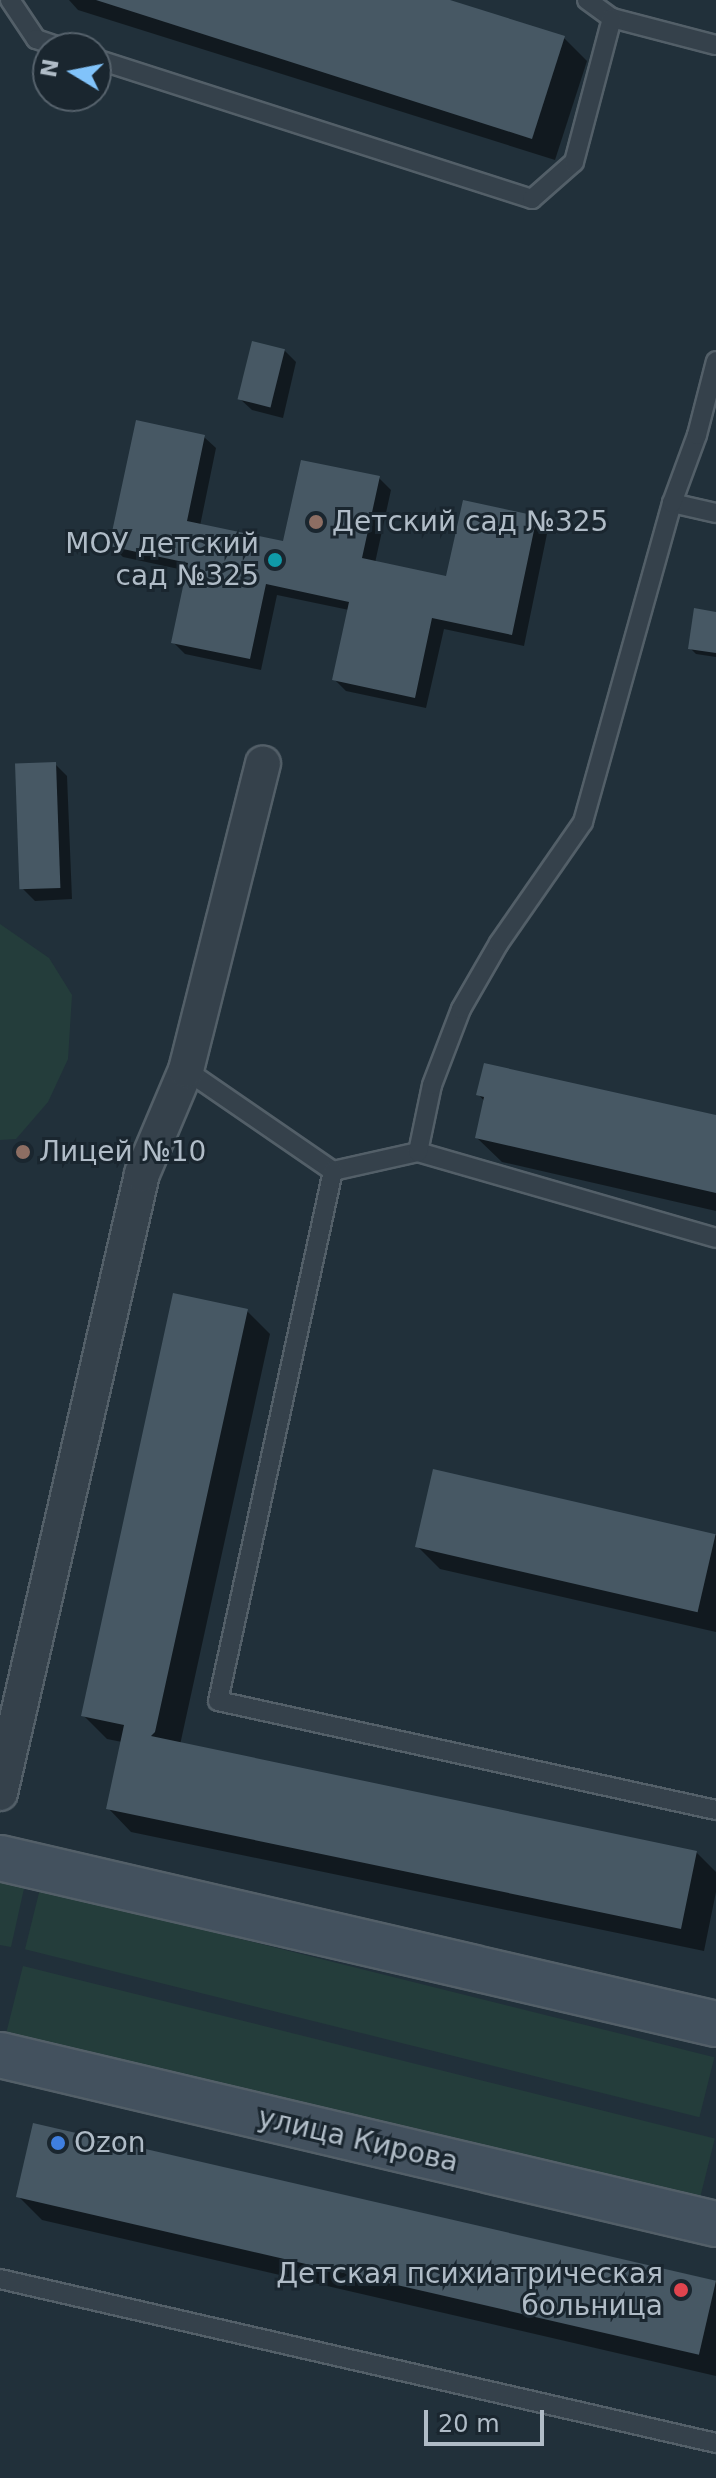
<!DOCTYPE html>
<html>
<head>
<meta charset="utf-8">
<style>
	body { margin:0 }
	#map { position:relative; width:716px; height:2478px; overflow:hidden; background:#21303a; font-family:"DejaVu Sans",sans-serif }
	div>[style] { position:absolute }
	.green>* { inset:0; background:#243d3b; transform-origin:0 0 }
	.shadow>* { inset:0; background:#0007 }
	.building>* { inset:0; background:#475864; transform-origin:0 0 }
	.roads { filter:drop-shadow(2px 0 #535f68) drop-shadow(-2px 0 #535f68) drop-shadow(0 2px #535f68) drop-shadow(0 -2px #535f68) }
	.service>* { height:18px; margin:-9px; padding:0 9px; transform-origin:9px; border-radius:9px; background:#35414b }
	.minor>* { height:34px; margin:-17px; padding:0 17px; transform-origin:17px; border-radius:17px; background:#35414b }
	.secondary>* { height:44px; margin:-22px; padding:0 22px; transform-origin:22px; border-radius:22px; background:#43515e }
	.dots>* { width:22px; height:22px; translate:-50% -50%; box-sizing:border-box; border:4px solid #1a262f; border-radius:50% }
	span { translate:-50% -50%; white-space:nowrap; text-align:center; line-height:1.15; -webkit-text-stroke:6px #1a262f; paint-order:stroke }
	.poi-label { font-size:28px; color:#b0bcc7 }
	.left { translate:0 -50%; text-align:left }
	.right { translate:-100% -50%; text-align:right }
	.street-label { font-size:28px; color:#b0bcc7 }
	.north { position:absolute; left:32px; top:32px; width:80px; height:80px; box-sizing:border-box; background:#1a262f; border:2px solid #56626c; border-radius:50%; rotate:280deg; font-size:22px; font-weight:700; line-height:32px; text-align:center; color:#b0bcc7 }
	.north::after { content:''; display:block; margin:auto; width:28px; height:36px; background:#81c3fa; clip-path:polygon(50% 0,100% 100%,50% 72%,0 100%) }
	.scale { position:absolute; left:424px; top:2410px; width:120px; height:36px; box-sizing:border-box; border:4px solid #b0bcc7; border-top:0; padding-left:10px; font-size:24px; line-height:28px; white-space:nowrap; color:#b0bcc7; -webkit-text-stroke:6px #1a262f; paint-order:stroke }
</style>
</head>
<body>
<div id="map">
	<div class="green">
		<div style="clip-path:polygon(0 924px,49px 958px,72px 995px,68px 1059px,48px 1102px,16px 1139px,0 1140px)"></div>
		<div style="clip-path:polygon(0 1877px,25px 1884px,11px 1947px,0 1945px)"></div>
		<div style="left:40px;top:1889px;width:695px;height:62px;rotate:14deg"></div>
		<div style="left:23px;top:1966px;width:713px;height:72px;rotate:14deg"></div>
	</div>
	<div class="shadow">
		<div style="clip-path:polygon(69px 0,443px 0,564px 38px,587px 61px,555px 160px,78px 10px)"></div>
		<div style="clip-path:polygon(284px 350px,296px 362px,283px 418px,252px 410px,240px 399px)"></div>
		<div style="clip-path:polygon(204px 437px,216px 448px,200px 526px,284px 544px,379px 478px,391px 490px,375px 563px,448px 578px,536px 518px,548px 529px,524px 646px,444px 629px,426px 708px,346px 691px,334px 679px,349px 610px,277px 595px,261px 670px,185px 654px,173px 642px,188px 571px,123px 557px,111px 545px)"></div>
		<div style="clip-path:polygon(716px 614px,716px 657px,696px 654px,690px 648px)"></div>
		<div style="clip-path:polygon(55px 764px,67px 776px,72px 899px,35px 901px,23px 889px)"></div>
		<div style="clip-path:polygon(479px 1095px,716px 1117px,716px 1211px,502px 1162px,477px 1138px,485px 1102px)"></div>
		<div style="clip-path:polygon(247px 1311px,270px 1334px,180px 1745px,696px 1852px,716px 1872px,716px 1892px,704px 1951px,131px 1832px,108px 1808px,122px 1742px,107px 1739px,83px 1715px)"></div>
		<div style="clip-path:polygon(716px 1535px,716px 1632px,440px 1569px,417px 1546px)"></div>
		<div style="clip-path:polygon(19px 2197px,716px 2281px,716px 2376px,42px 2220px)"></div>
	</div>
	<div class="building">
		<div style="clip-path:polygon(96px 0,450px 0,565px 36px,532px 139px)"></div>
		<div style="left:252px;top:341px;width:34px;height:60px;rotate:14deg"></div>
		<div style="clip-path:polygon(136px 420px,205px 435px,187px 521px,283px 541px,301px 460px,380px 476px,362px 558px,446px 576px,463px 500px,537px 516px,512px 635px,432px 618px,415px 698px,332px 680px,349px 602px,266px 584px,250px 659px,171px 643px,188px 563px,109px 546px)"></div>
		<div style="clip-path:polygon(694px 608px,716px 612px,716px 653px,688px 649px)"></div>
		<div style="left:56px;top:762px;width:126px;height:41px;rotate:88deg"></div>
		<div style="clip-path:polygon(484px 1063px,716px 1115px,716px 1193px,475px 1138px,484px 1097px,476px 1095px)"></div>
		<div style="clip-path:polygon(173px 1293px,248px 1309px,155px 1732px,151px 1736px,697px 1851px,681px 1929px,106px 1809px,124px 1725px,81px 1716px)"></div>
		<div style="left:433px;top:1469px;width:290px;height:80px;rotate:13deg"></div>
		<div style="left:33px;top:2123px;width:701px;height:76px;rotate:13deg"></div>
	</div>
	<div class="roads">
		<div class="service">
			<div style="left:10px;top:0;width:47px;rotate:56.3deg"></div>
			<div style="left:36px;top:39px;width:28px;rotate:19deg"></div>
			<div style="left:587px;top:0;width:31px;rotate:36deg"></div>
			<div style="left:612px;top:18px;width:107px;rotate:14.6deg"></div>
			<div style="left:96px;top:59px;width:458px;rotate:17.8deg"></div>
			<div style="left:532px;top:199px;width:56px;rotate:-41.4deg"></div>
			<div style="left:574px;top:162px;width:149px;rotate:-75.2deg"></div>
			<div style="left:672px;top:503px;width:45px;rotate:12.8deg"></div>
			<div style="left:186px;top:1070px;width:178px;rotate:34.5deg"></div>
			<div style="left:333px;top:1171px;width:87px;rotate:-12.6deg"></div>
			<div style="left:418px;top:1152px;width:310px;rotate:16.1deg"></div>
			<div style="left:418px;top:1152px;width:68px;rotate:-78.2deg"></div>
			<div style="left:432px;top:1085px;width:81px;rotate:-69.1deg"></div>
			<div style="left:461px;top:1009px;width:76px;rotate:-60.1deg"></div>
			<div style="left:499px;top:943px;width:147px;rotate:-55.2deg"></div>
			<div style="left:583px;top:822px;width:331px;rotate:-74.4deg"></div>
			<div style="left:672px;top:503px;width:72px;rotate:-69.8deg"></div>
			<div style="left:697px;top:435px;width:76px;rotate:-75.6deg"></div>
			<div style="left:333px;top:1171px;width:542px;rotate:102.24deg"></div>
			<div style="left:218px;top:1701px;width:510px;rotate:12.35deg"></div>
			<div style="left:0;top:2279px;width:735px;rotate:12.9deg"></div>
		</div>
		<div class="minor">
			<div style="left:0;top:1793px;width:635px;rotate:-77.08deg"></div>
			<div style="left:142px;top:1174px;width:113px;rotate:-67.1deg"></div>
			<div style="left:186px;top:1070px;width:316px;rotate:-75.9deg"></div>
		</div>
		<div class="secondary">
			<div style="left:0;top:1858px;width:735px;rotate:13.05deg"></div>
			<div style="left:0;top:2055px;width:736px;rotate:13.28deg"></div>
		</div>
	</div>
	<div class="dots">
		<div style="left:316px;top:522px;background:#8d6e63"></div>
		<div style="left:275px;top:560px;background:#0f9aa8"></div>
		<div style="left:23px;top:1152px;background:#8d6e63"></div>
		<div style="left:58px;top:2143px;background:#3f7fe0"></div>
		<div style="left:681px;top:2290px;background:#e0444e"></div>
	</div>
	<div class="poi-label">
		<span class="left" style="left:332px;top:522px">Детский сад №325</span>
		<span class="right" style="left:259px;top:560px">МОУ детский<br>сад №325</span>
		<span class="left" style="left:39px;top:1152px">Лицей №10</span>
		<span class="left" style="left:74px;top:2143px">Ozon</span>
		<span class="right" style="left:663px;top:2290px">Детская психиатрическая<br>больница</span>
	</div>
	<div class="street-label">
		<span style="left:358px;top:2140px;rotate:13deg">улица Кирова</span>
	</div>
	<div class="north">N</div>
	<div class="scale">20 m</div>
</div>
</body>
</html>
